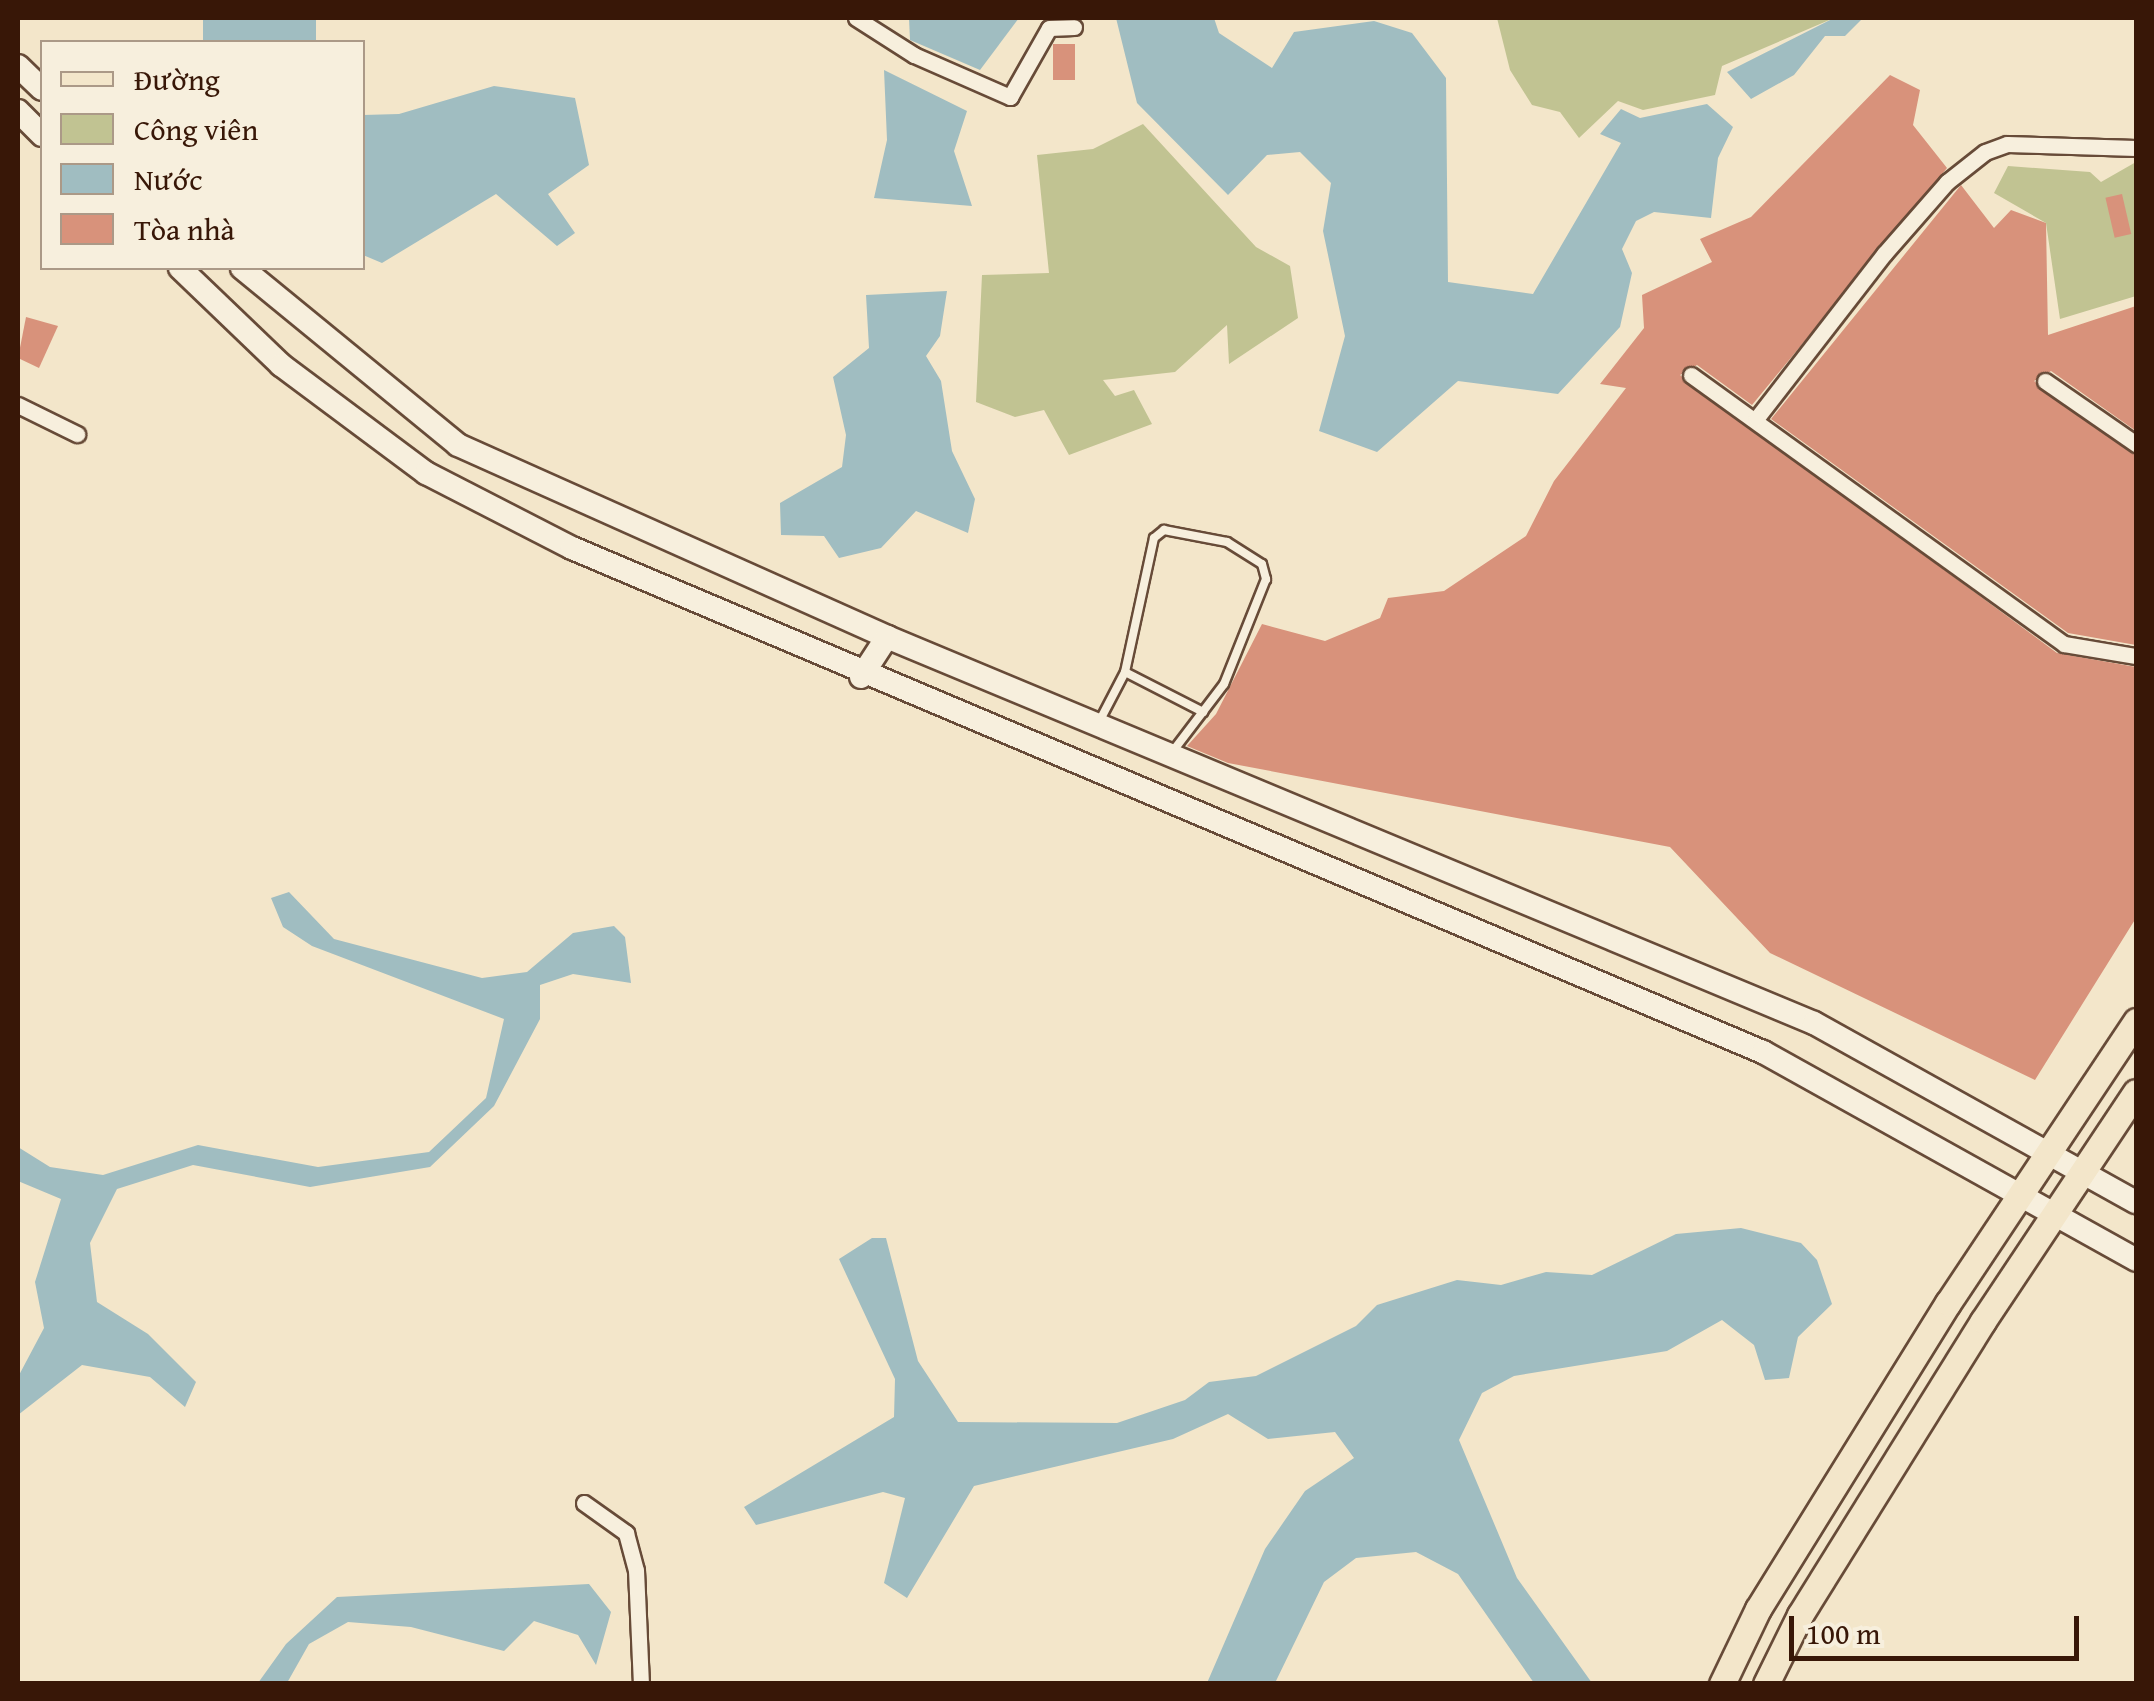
<!DOCTYPE html>
<html>
<head>
<meta charset="utf-8">
<style>
	body { margin:0 }
	#map { position:relative; width:2154px; height:1701px; overflow:hidden; background:#f3e6ca; font-family:"Gentium Book Plus",serif }
	div>[style] { position:absolute }
	.green>* { inset:0; background:#c1c392 }
	.water>* { inset:0; background:#a0bdc1; transform-origin:0 0 }
	.building>* { inset:0; background:#d8927b; transform-origin:0 0 }
	.roads { filter:drop-shadow(2px 0 #674b38) drop-shadow(-2px 0 #674b38) drop-shadow(0 2px #674b38) drop-shadow(0 -2px #674b38) }
	.service>* { height:8px; margin:-4px; padding:0 4px; transform-origin:4px; border-radius:4px; background:#f7efdd }
	.minor>* { height:15px; margin:-7.5px; padding:0 7.5px; transform-origin:7.5px; border-radius:7.5px; background:#f7efdd }
	.secondary>* { height:22px; margin:-11px; padding:0 11px; transform-origin:11px; border-radius:11px; background:#f7efdd }
	.primary>* { height:25px; margin:-12.5px; padding:0 12.5px; transform-origin:12.5px; border-radius:12.5px; background:#f3e6ca }
	span { translate:-50% -50%; white-space:nowrap; text-align:center; line-height:1.15; -webkit-text-stroke:10px #f7efdd; paint-order:stroke }
	.frame { position:absolute; inset:0; border:20px solid #381707; pointer-events:none }
	.legend { position:absolute; left:40px; top:40px; width:325px; height:230px; box-sizing:border-box; background:#f7efdd; border:2px solid #ab9987; margin:0; padding:12px 18px; list-style:none; font-size:30px; color:#381707 }
	.legend li { display:flex; align-items:center; gap:20px; height:50px }
	.legend b { width:50px; border:2px solid #ab9987 }
	.scale { position:absolute; left:1789px; top:1616px; width:290px; height:45px; box-sizing:border-box; border:5px solid #381707; border-top:0; padding-left:12px; font-size:30px; line-height:35px; white-space:nowrap; color:#381707; -webkit-text-stroke:8px #f7efdd; paint-order:stroke }
</style>
</head>
<body>
<div id="map">
	<div class="green">
		<div style="clip-path:polygon(1497px 18px,1834px 18px,1722px 66px,1715px 95px,1643px 110px,1618px 101px,1579px 138px,1560px 112px,1532px 105px,1510px 70px)"></div>
		<div style="clip-path:polygon(1143px 124px,1256px 247px,1290px 266px,1298px 318px,1229px 364px,1227px 325px,1175px 372px,1103px 380px,1115px 396px,1134px 390px,1152px 424px,1069px 455px,1044px 410px,1015px 417px,976px 402px,982px 275px,1049px 273px,1037px 155px,1093px 149px)"></div>
		<div style="clip-path:polygon(2136px 162px,2136px 296px,2060px 319px,2046px 223px,1994px 193px,2008px 166px,2090px 172px,2101px 182px)"></div>
	</div>
	<div class="water">
		<div style="left:203px;top:18px;width:113px;height:24px"></div>
		<div style="clip-path:polygon(909px 18px,1019px 18px,980px 70px,910px 40px)"></div>
		<div style="clip-path:polygon(1116px 18px,1214px 18px,1219px 33px,1272px 68px,1294px 32px,1374px 21px,1412px 33px,1446px 78px,1448px 282px,1533px 294px,1621px 143px,1600px 134px,1621px 109px,1640px 118px,1707px 104px,1733px 127px,1718px 158px,1711px 218px,1654px 212px,1636px 221px,1622px 249px,1632px 273px,1620px 327px,1558px 394px,1458px 381px,1377px 452px,1319px 431px,1345px 336px,1323px 231px,1331px 183px,1300px 152px,1267px 155px,1228px 195px,1137px 103px)"></div>
		<div style="clip-path:polygon(1834px 18px,1863px 18px,1845px 36px,1825px 36px,1794px 75px,1751px 99px,1727px 72px)"></div>
		<div style="clip-path:polygon(884px 70px,967px 111px,954px 151px,972px 206px,874px 198px,887px 140px)"></div>
		<div style="clip-path:polygon(494px 86px,575px 98px,589px 165px,548px 194px,575px 233px,557px 246px,496px 194px,382px 263px,363px 255px,363px 115px,399px 114px)"></div>
		<div style="clip-path:polygon(947px 291px,940px 336px,926px 356px,941px 381px,952px 451px,975px 499px,968px 533px,916px 511px,881px 548px,839px 558px,824px 536px,781px 535px,780px 503px,842px 467px,846px 435px,833px 377px,869px 348px,866px 295px)"></div>
		<div style="clip-path:polygon(289px 892px,334px 939px,482px 978px,527px 972px,573px 933px,614px 926px,625px 937px,631px 983px,573px 974px,540px 985px,540px 1019px,494px 1106px,430px 1167px,310px 1187px,193px 1165px,117px 1189px,90px 1243px,97px 1302px,148px 1334px,196px 1382px,185px 1407px,150px 1377px,82px 1365px,18px 1415px,18px 1377px,44px 1328px,35px 1282px,61px 1199px,18px 1181px,18px 1147px,50px 1167px,103px 1175px,198px 1145px,318px 1167px,429px 1152px,486px 1098px,504px 1019px,312px 946px,283px 927px,271px 898px)"></div>
		<div style="clip-path:polygon(1741px 1228px,1801px 1243px,1817px 1260px,1832px 1304px,1798px 1337px,1789px 1378px,1765px 1380px,1754px 1345px,1722px 1320px,1667px 1351px,1514px 1376px,1482px 1393px,1459px 1440px,1517px 1578px,1592px 1683px,1534px 1683px,1458px 1574px,1416px 1552px,1356px 1558px,1324px 1582px,1275px 1683px,1207px 1683px,1265px 1549px,1305px 1491px,1354px 1458px,1335px 1432px,1268px 1439px,1228px 1414px,1173px 1439px,974px 1486px,907px 1598px,884px 1583px,905px 1498px,883px 1492px,756px 1525px,744px 1507px,894px 1417px,895px 1379px,839px 1259px,872px 1238px,886px 1238px,918px 1361px,958px 1422px,1117px 1423px,1185px 1400px,1209px 1382px,1256px 1376px,1356px 1326px,1377px 1305px,1457px 1280px,1501px 1285px,1546px 1272px,1592px 1275px,1676px 1234px)"></div>
		<div style="clip-path:polygon(589px 1584px,611px 1612px,596px 1665px,578px 1635px,534px 1621px,504px 1651px,411px 1627px,348px 1622px,309px 1644px,287px 1683px,258px 1683px,286px 1644px,337px 1597px)"></div>
	</div>
	<div class="building">
		<div style="left:1053px;top:44px;width:22px;height:36px"></div>
		<div style="clip-path:polygon(1890px 75px,1920px 90px,1913px 125px,1947px 168px,1752px 405px,1697px 365px,1680px 375px,2057px 653px,2136px 667px,2136px 918px,2035px 1080px,1770px 953px,1670px 847px,1228px 763px,1187px 746px,1216px 714px,1262px 624px,1325px 641px,1380px 618px,1388px 598px,1444px 591px,1526px 536px,1554px 481px,1626px 388px,1600px 384px,1644px 328px,1642px 295px,1712px 262px,1700px 239px,1751px 217px)"></div>
		<div style="clip-path:polygon(1961px 185px,1994px 228px,2011px 210px,2046px 223px,2048px 335px,2136px 306px,2136px 431px,2051px 371px,2034px 381px,2136px 455px,2136px 645px,2068px 633px,1771px 419px)"></div>
		<div style="left:2122px;top:194px;width:41px;height:17px;rotate:77deg"></div>
		<div style="clip-path:polygon(26px 317px,58px 326px,39px 368px,18px 358px)"></div>
	</div>
	<div class="roads">
		<div class="service">
			<div style="left:1125px;top:672px;width:88px;rotate:27.1deg"></div>
			<div style="left:1099px;top:722px;width:56px;rotate:-62.5deg"></div>
			<div style="left:1125px;top:672px;width:137px;rotate:-77.8deg"></div>
			<div style="left:1154px;top:538px;width:13px;rotate:-39deg"></div>
			<div style="left:1164px;top:530px;width:64px;rotate:10.8deg"></div>
			<div style="left:1227px;top:542px;width:41px;rotate:32.2deg"></div>
			<div style="left:1262px;top:564px;width:16px;rotate:75deg"></div>
			<div style="left:1266px;top:579px;width:113px;rotate:111.8deg"></div>
			<div style="left:1224px;top:684px;width:84px;rotate:127.3deg"></div>
		</div>
		<div class="minor">
			<div style="left:856px;top:18px;width:69px;rotate:32.5deg"></div>
			<div style="left:914px;top:55px;width:105px;rotate:23.6deg"></div>
			<div style="left:1010px;top:97px;width:79px;rotate:-60.5deg"></div>
			<div style="left:1049px;top:28px;width:25px;rotate:-2deg"></div>
			<div style="left:1691px;top:375px;width:460px;rotate:35.8deg"></div>
			<div style="left:2064px;top:644px;width:73px;rotate:9.5deg"></div>
			<div style="left:2045px;top:381px;width:111px;rotate:34.7deg"></div>
			<div style="left:18px;top:405px;width:66px;rotate:26.2deg"></div>
			<div style="left:1756px;top:419px;width:209px;rotate:-52.2deg"></div>
			<div style="left:1884px;top:254px;width:96px;rotate:-48.8deg"></div>
			<div style="left:1947px;top:182px;width:48px;rotate:-38.3deg"></div>
			<div style="left:1985px;top:152px;width:23px;rotate:-20deg"></div>
			<div style="left:2007px;top:144px;width:129px;rotate:1.8deg"></div>
			<div style="left:584px;top:1503px;width:52px;rotate:35.5deg"></div>
			<div style="left:626px;top:1533px;width:38px;rotate:75deg"></div>
			<div style="left:636px;top:1570px;width:114px;rotate:87.5deg"></div>
		</div>
		<div class="secondary">
			<div style="left:18px;top:66px;width:33px;rotate:44deg"></div>
			<div style="left:18px;top:111px;width:34px;rotate:45deg"></div>
			<div style="left:180px;top:268px;width:140px;rotate:43.8deg"></div>
			<div style="left:281px;top:365px;width:181px;rotate:36.7deg"></div>
			<div style="left:426px;top:473px;width:164px;rotate:27.2deg"></div>
			<div style="left:572px;top:548px;width:1293px;rotate:22.94deg"></div>
			<div style="left:1763px;top:1052px;width:427px;rotate:29.1deg"></div>
			<div style="left:242px;top:268px;width:279px;rotate:39.3deg"></div>
			<div style="left:458px;top:445px;width:470px;rotate:24.1deg"></div>
			<div style="left:887px;top:637px;width:1004px;rotate:22.61deg"></div>
			<div style="left:1814px;top:1023px;width:368px;rotate:29.1deg"></div>
			<div style="left:861px;top:677px;width:48px;rotate:-57deg"></div>
		</div>
		<div class="primary">
			<div style="left:1722px;top:1684px;width:83px;rotate:-64.4deg"></div>
			<div style="left:1758px;top:1609px;width:360px;rotate:-58.2deg"></div>
			<div style="left:1948px;top:1303px;width:339px;rotate:-56.3deg"></div>
			<div style="left:1766px;top:1684px;width:77px;rotate:-63.8deg"></div>
			<div style="left:1800px;top:1615px;width:346px;rotate:-58.1deg"></div>
			<div style="left:1983px;top:1321px;width:275px;rotate:-56.3deg"></div>
		</div>
	</div>
	<div class="frame"></div>
	<ul class="legend">
	<li><b style="height:12px;background:#f3e6ca"></b>Đường</li>
	<li><b style="height:28px;background:#c1c392"></b>Công viên</li>
	<li><b style="height:28px;background:#a0bdc1"></b>Nước</li>
	<li><b style="height:28px;background:#d8927b"></b>Tòa nhà</li>
	</ul>
	<div class="scale">100 m</div>
</div>
</body>
</html>
